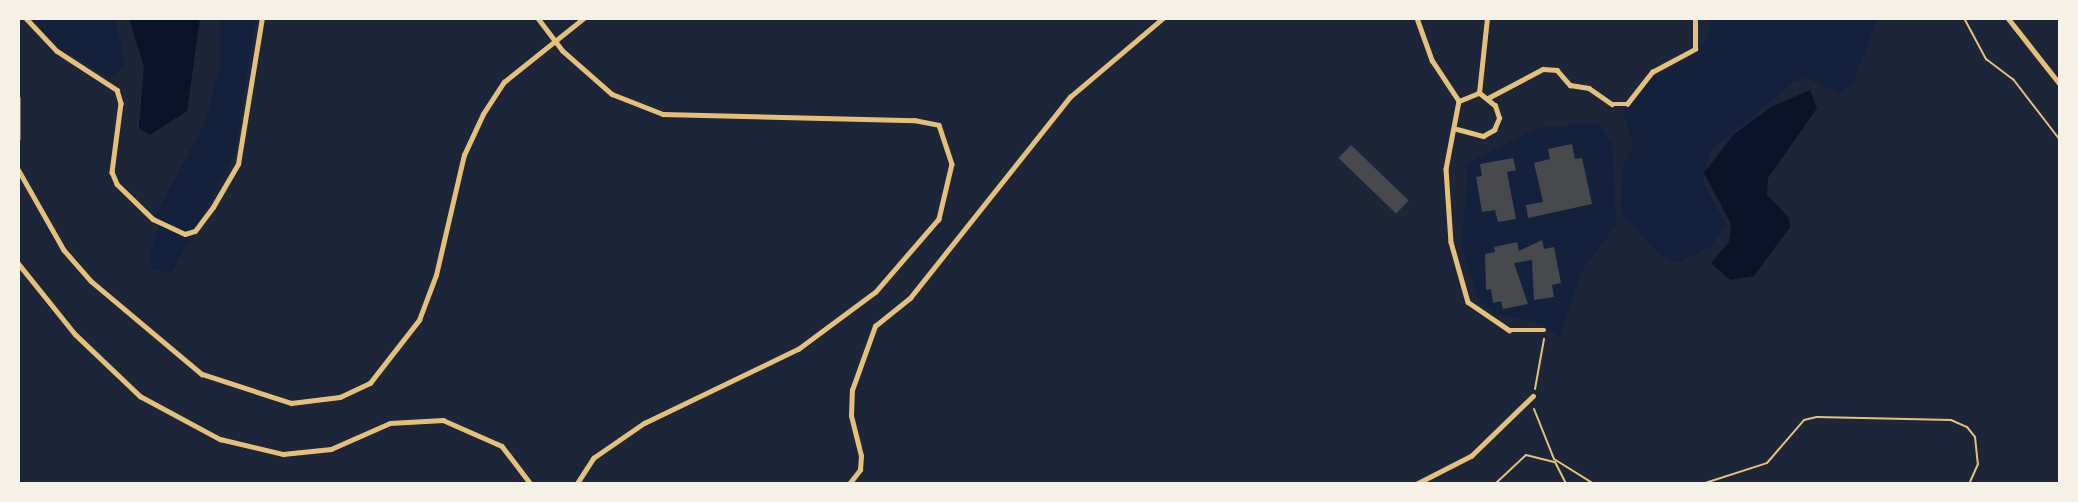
<!DOCTYPE html>
<html>
<head>
<meta charset="utf-8">
<style>
	body { margin:0 }
	#map { position:relative; width:2078px; height:502px; overflow:hidden; background:#14213d; font-family:Lato,sans-serif }
	div>[style] { position:absolute }
	.green>* { inset:0; background:#1d2539 }
	.water>* { inset:0; background:#0b132b }
	.building>* { inset:0; background:#48494c; transform-origin:0 0 }
	.path>* { height:2px; margin:-1px; padding:0 1px; transform-origin:1px; border-radius:1px; background:#e5c07b }
	.service>* { height:4.5px; margin:-2.25px; padding:0 2.25px; transform-origin:2.25px; border-radius:2.25px; background:#e5c07b }
	span { translate:-50% -50%; white-space:nowrap; text-align:center; line-height:1.15; -webkit-text-stroke:4.5px #f6f1e7; paint-order:stroke }
	.frame { position:absolute; inset:0; border:20px solid #f6f1e7; pointer-events:none }
</style>
</head>
<body>
<div id="map">
	<div class="green">
		<div style="clip-path:polygon(evenodd,18px 18px,32px 18px,55px 45px,110px 78px,125px 64px,115px 18px,221px 18px,220px 66px,205px 123px,156px 214px,159px 229px,148px 256px,153px 269px,171px 274px,235px 153px,256px 18px,1711px 18px,1709px 37px,1689px 58px,1647px 80px,1623px 111px,1633px 145px,1622px 170px,1621px 212px,1658px 253px,1677px 263px,1710px 247px,1726px 224px,1703px 183px,1710px 151px,1793px 83px,1806px 78px,1840px 94px,1853px 82px,1878px 18px,2060px 18px,2060px 484px,18px 484px,18px 18px,1599px 123px,1612px 145px,1616px 225px,1583px 269px,1559px 337px,1542px 325px,1494px 313px,1478px 300px,1462px 247px,1468px 163px,1540px 127px,1599px 123px)"></div>
	</div>
	<div class="water">
		<div style="clip-path:polygon(129px 18px,200px 18px,187px 111px,150px 135px,139px 128px,144px 67px)"></div>
		<div style="clip-path:polygon(1810px 90px,1817px 108px,1768px 178px,1767px 195px,1789px 218px,1790px 227px,1754px 276px,1730px 280px,1711px 263px,1729px 242px,1731px 224px,1704px 173px,1733px 135px,1771px 107px)"></div>
	</div>
	<div class="building">
		<div style="clip-path:polygon(1572px 144px,1575px 159px,1582px 158px,1592px 204px,1528px 218px,1526px 205px,1543px 202px,1534px 163px,1550px 159px,1548px 149px)"></div>
		<div style="left:1351px;top:145px;width:80px;height:18px;rotate:44deg"></div>
		<div style="clip-path:polygon(1513px 158px,1516px 170px,1507px 172px,1516px 219px,1498px 222px,1495px 210px,1482px 212px,1476px 177px,1482px 176px,1480px 164px)"></div>
		<div style="clip-path:polygon(1542px 240px,1544px 249px,1554px 247px,1561px 283px,1552px 285px,1554px 297px,1534px 300px,1532px 260px,1514px 263px,1528px 304px,1503px 309px,1501px 301px,1493px 303px,1491px 289px,1486px 290px,1485px 254px,1495px 252px,1494px 247px,1517px 242px,1519px 251px)"></div>
	</div>
	<div class="path">
		<div style="left:1964px;top:18px;width:47px;rotate:61.8deg"></div>
		<div style="left:1986px;top:59px;width:34px;rotate:37deg"></div>
		<div style="left:2013px;top:79px;width:77px;rotate:52.4deg"></div>
		<div style="left:1535px;top:389px;width:51px;rotate:-79.8deg"></div>
		<div style="left:1534px;top:409px;width:54px;rotate:68.2deg"></div>
		<div style="left:1554px;top:459px;width:47px;rotate:32deg"></div>
		<div style="left:1555px;top:462px;width:25px;rotate:63deg"></div>
		<div style="left:1495px;top:484px;width:42px;rotate:-43.1deg"></div>
		<div style="left:1526px;top:455px;width:30px;rotate:14deg"></div>
		<div style="left:1702px;top:484px;width:68px;rotate:-17.9deg"></div>
		<div style="left:1767px;top:463px;width:57px;rotate:-49.3deg"></div>
		<div style="left:1804px;top:420px;width:13px;rotate:-13deg"></div>
		<div style="left:1817px;top:417px;width:134px;rotate:1.3deg"></div>
		<div style="left:1951px;top:420px;width:17px;rotate:24deg"></div>
		<div style="left:1967px;top:427px;width:13px;rotate:51deg"></div>
		<div style="left:1975px;top:437px;width:27px;rotate:84deg"></div>
		<div style="left:1978px;top:464px;width:22px;rotate:114deg"></div>
	</div>
	<div class="service">
		<div style="left:26px;top:18px;width:45px;rotate:46.8deg"></div>
		<div style="left:57px;top:51px;width:72px;rotate:33deg"></div>
		<div style="left:117px;top:90px;width:14px;rotate:73deg"></div>
		<div style="left:121px;top:103px;width:70px;rotate:97.4deg"></div>
		<div style="left:112px;top:172px;width:13px;rotate:67deg"></div>
		<div style="left:117px;top:184px;width:50px;rotate:44.2deg"></div>
		<div style="left:153px;top:219px;width:35px;rotate:25deg"></div>
		<div style="left:185px;top:234px;width:10px;rotate:-17deg"></div>
		<div style="left:195px;top:231px;width:30px;rotate:-53deg"></div>
		<div style="left:213px;top:207px;width:50px;rotate:-59.8deg"></div>
		<div style="left:238px;top:164px;width:148px;rotate:-80.7deg"></div>
		<div style="left:538px;top:18px;width:41px;rotate:52.9deg"></div>
		<div style="left:563px;top:51px;width:65px;rotate:41.3deg"></div>
		<div style="left:612px;top:94px;width:55px;rotate:21.4deg"></div>
		<div style="left:663px;top:114px;width:251px;rotate:1.4deg"></div>
		<div style="left:914px;top:120px;width:25px;rotate:11deg"></div>
		<div style="left:939px;top:125px;width:41px;rotate:71.6deg"></div>
		<div style="left:952px;top:164px;width:57px;rotate:103.3deg"></div>
		<div style="left:939px;top:219px;width:96px;rotate:130.8deg"></div>
		<div style="left:876px;top:292px;width:96px;rotate:143.5deg"></div>
		<div style="left:799px;top:349px;width:171px;rotate:154.3deg"></div>
		<div style="left:645px;top:423px;width:62px;rotate:145.5deg"></div>
		<div style="left:594px;top:458px;width:31px;rotate:123deg"></div>
		<div style="left:1417px;top:18px;width:45px;rotate:70.3deg"></div>
		<div style="left:1432px;top:60px;width:49px;rotate:56.6deg"></div>
		<div style="left:1459px;top:101px;width:69px;rotate:100.8deg"></div>
		<div style="left:1446px;top:169px;width:73px;rotate:86.1deg"></div>
		<div style="left:1451px;top:242px;width:62px;rotate:74.2deg"></div>
		<div style="left:1468px;top:302px;width:50px;rotate:34.3deg"></div>
		<div style="left:1509px;top:330px;width:35px"></div>
		<div style="left:2008px;top:18px;width:84px;rotate:51.8deg"></div>
		<div style="left:18px;top:98px;width:40px;rotate:90deg"></div>
		<div style="left:1488px;top:98px;width:62px;rotate:-27.8deg"></div>
		<div style="left:1543px;top:69px;width:14px;rotate:4deg"></div>
		<div style="left:1557px;top:70px;width:20px;rotate:49deg"></div>
		<div style="left:1570px;top:85px;width:19px;rotate:9deg"></div>
		<div style="left:1589px;top:88px;width:28px;rotate:35deg"></div>
		<div style="left:1612px;top:104px;width:15px"></div>
		<div style="left:1627px;top:104px;width:41px;rotate:-52deg"></div>
		<div style="left:1652px;top:72px;width:49px;rotate:-28.1deg"></div>
		<div style="left:1695px;top:49px;width:31px;rotate:-90deg"></div>
		<div style="left:1459px;top:101px;width:22px;rotate:-22deg"></div>
		<div style="left:1479px;top:93px;width:75px;rotate:-83.9deg"></div>
		<div style="left:1457px;top:129px;width:27px;rotate:15deg"></div>
		<div style="left:1483px;top:136px;width:13px;rotate:-29deg"></div>
		<div style="left:1494px;top:130px;width:13px;rotate:-67deg"></div>
		<div style="left:1499px;top:118px;width:13px;rotate:-108deg"></div>
		<div style="left:1495px;top:106px;width:21px;rotate:-141deg"></div>
		<div style="left:18px;top:169px;width:93px;rotate:60.4deg"></div>
		<div style="left:64px;top:250px;width:41px;rotate:48.9deg"></div>
		<div style="left:91px;top:281px;width:145px;rotate:40deg"></div>
		<div style="left:202px;top:374px;width:94px;rotate:18deg"></div>
		<div style="left:291px;top:403px;width:49px;rotate:-7deg"></div>
		<div style="left:340px;top:397px;width:33px;rotate:-25deg"></div>
		<div style="left:370px;top:383px;width:80px;rotate:-52.1deg"></div>
		<div style="left:419px;top:320px;width:48px;rotate:-69.3deg"></div>
		<div style="left:436px;top:275px;width:123px;rotate:-76.9deg"></div>
		<div style="left:464px;top:155px;width:45px;rotate:-65.1deg"></div>
		<div style="left:483px;top:114px;width:38px;rotate:-57deg"></div>
		<div style="left:504px;top:82px;width:102px;rotate:-38.7deg"></div>
		<div style="left:18px;top:263px;width:91px;rotate:51.2deg"></div>
		<div style="left:75px;top:334px;width:90px;rotate:43.6deg"></div>
		<div style="left:140px;top:396px;width:91px;rotate:28.3deg"></div>
		<div style="left:220px;top:439px;width:65px;rotate:13.4deg"></div>
		<div style="left:283px;top:454px;width:48px;rotate:-5.9deg"></div>
		<div style="left:331px;top:449px;width:64px;rotate:-23.8deg"></div>
		<div style="left:390px;top:423px;width:53px;rotate:-3.2deg"></div>
		<div style="left:443px;top:420px;width:64px;rotate:23.8deg"></div>
		<div style="left:502px;top:446px;width:48px;rotate:52.7deg"></div>
		<div style="left:849px;top:484px;width:18px;rotate:-52deg"></div>
		<div style="left:860px;top:470px;width:14px;rotate:-86deg"></div>
		<div style="left:861px;top:456px;width:41px;rotate:-104deg"></div>
		<div style="left:851px;top:416px;width:26px;rotate:-88deg"></div>
		<div style="left:852px;top:390px;width:68px;rotate:-70.2deg"></div>
		<div style="left:875px;top:326px;width:45px;rotate:-38.7deg"></div>
		<div style="left:910px;top:298px;width:257px;rotate:-51.5deg"></div>
		<div style="left:1070px;top:97px;width:122px;rotate:-40.3deg"></div>
		<div style="left:1416px;top:484px;width:62px;rotate:-27deg"></div>
		<div style="left:1471px;top:456px;width:86px;rotate:-44.1deg"></div>
	</div>
	<div class="frame"></div>
</div>
</body>
</html>
